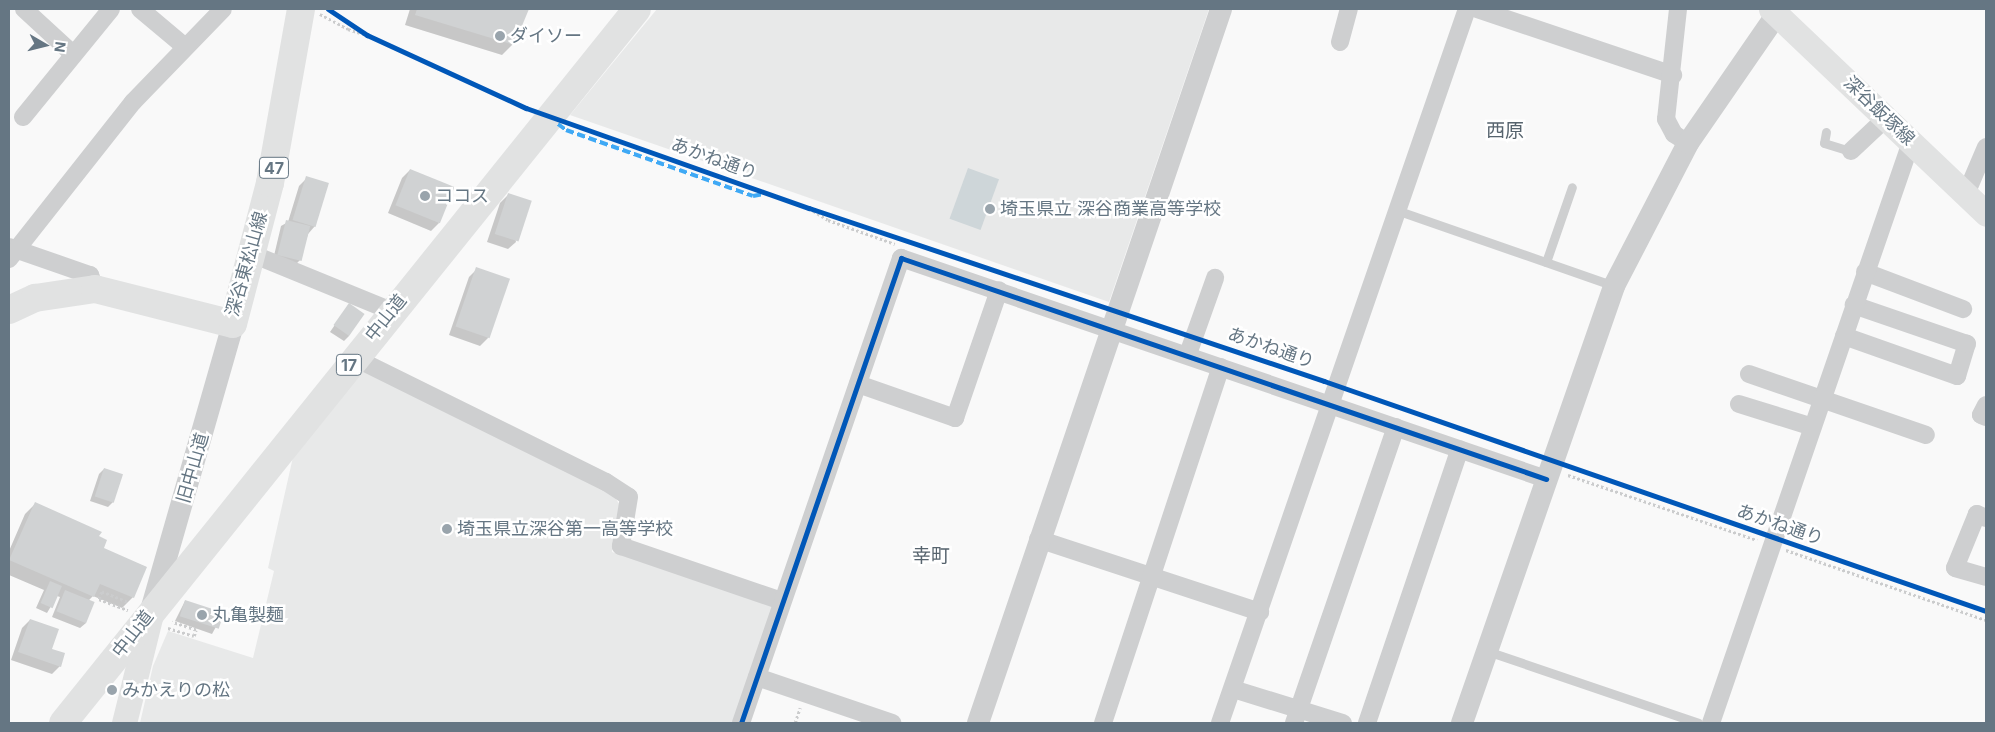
<!DOCTYPE html>
<html>
<head>
<meta charset="utf-8">
<style>
	body { margin:0 }
	#map { position:relative; width:1995px; height:732px; overflow:hidden; background:#f9f9f9; font-family:Inter,"Noto Sans JP",sans-serif }
	div>[style] { position:absolute }
	.built>* { inset:0; background:#e8e9e9 }
	.water>* { inset:0; background:#ced6d9; transform-origin:0 0 }
	.shadow>* { inset:0; background:#0003 }
	.building>* { inset:0; background:#d0d2d3; transform-origin:0 0 }
	.path>* { height:2.5px; margin-top:-1.25px; transform-origin:0; background:repeating-linear-gradient(90deg,#cbcccd 0 2.5px,transparent 0 5px) }
	.service>* { height:9px; margin:-4.5px; padding:0 4.5px; transform-origin:4.5px; border-radius:4.5px; background:#cecfd0 }
	.minor>* { height:18px; margin:-9px; padding:0 9px; transform-origin:9px; border-radius:9px; background:#cecfd0 }
	.tertiary>* { height:22px; margin:-11px; padding:0 11px; transform-origin:11px; border-radius:11px; background:#cecfd0 }
	.secondary>* { height:25px; margin:-12.5px; padding:0 12.5px; transform-origin:12.5px; border-radius:12.5px; background:#e1e2e2 }
	.primary>* { height:28px; margin:-14px; padding:0 14px; transform-origin:14px; border-radius:14px; background:#e1e2e2 }
	.trunk>* { height:28px; margin:-14px; padding:0 14px; transform-origin:14px; border-radius:14px; background:#e1e2e2 }
	.quiet>* { height:4px; margin-top:-2px; transform-origin:0; background:repeating-linear-gradient(90deg,#3fa9f5 0 8px,transparent 0 12px) }
	.cycleway>* { height:5px; margin:-2.5px; padding:0 2.5px; transform-origin:2.5px; border-radius:2.5px; background:#0057b8 }
	.dots>* { width:14px; height:14px; translate:-50% -50%; box-sizing:border-box; border:2px solid #fff; border-radius:50% }
	span { translate:-50% -50%; white-space:nowrap; text-align:center; line-height:1.15; -webkit-text-stroke:5px #fff; paint-order:stroke }
	.shield-label span { padding:1px 4px; background:#fff; border:1px solid; border-radius:4px; -webkit-text-stroke-width:0 }
	.shield-label { font-size:16px; color:#657683; font-weight:700 }
	.poi-label { font-size:18px; color:#657683 }
	.left { translate:0 -50%; text-align:left }
	.street-label { font-size:18px; color:#657683 }
	.neighbourhood-label { font-size:19px; color:#57646e }
	.frame { position:absolute; inset:0; border:10px solid #657683; pointer-events:none }
	.north { position:absolute; left:20px; top:20px; width:50px; height:50px; -webkit-text-stroke:4px #fff; paint-order:stroke; rotate:98deg; font-size:14px; font-weight:700; line-height:20px; text-align:center; color:#657683 }
	.north::after { content:''; display:block; margin:auto; width:18px; height:22px; background:#657683; clip-path:polygon(50% 0,100% 100%,50% 72%,0 100%) }
</style>
</head>
<body>
<div id="map">
	<div class="built">
		<div style="clip-path:polygon(657px 9px,1209px 9px,1109px 302px,570px 115px)"></div>
		<div style="clip-path:polygon(363px 370px,613px 494px,621px 507px,612px 552px,770px 603px,773px 609px,734px 723px,140px 723px,153px 666px,168px 631px,253px 658px,274px 571px,268px 568px,293px 457px)"></div>
	</div>
	<div class="water">
		<div style="left:968px;top:168px;width:33px;height:54px;rotate:20deg"></div>
	</div>
	<div class="shadow">
		<div style="clip-path:polygon(410px 9px,526px 9px,513px 44px,502px 55px,405px 25px)"></div>
		<div style="clip-path:polygon(410px 170px,439px 223px,431px 231px,388px 213px,402px 178px)"></div>
		<div style="clip-path:polygon(307px 178px,315px 226px,308px 234px,300px 260px,295px 265px,273px 260px,281px 226px,288px 222px,299px 186px)"></div>
		<div style="clip-path:polygon(508px 195px,516px 242px,508px 249px,487px 242px,500px 203px)"></div>
		<div style="clip-path:polygon(477px 269px,488px 338px,480px 346px,449px 335px,469px 277px)"></div>
		<div style="clip-path:polygon(345px 310px,349px 336px,344px 341px,330px 332px)"></div>
		<div style="clip-path:polygon(104px 469px,113px 502px,108px 507px,90px 501px,99px 474px)"></div>
		<div style="clip-path:polygon(35px 504px,98px 537px,102px 549px,146px 567px,133px 597px,122px 608px,93px 596px,88px 601px,86px 623px,80px 628px,52px 617px,60px 597px,57px 596px,47px 613px,36px 608px,44px 590px,9px 575px,9px 551px,25px 514px)"></div>
		<div style="clip-path:polygon(185px 601px,223px 614px,212px 634px,175px 621px)"></div>
		<div style="clip-path:polygon(30px 620px,60px 666px,52px 674px,11px 660px,22px 628px)"></div>
	</div>
	<div class="building">
		<div style="clip-path:polygon(417px 9px,529px 9px,514px 45px,415px 15px)"></div>
		<div style="left:410px;top:169px;width:48px;height:39px;rotate:22deg"></div>
		<div style="left:306px;top:176px;width:24px;height:46px;rotate:17deg"></div>
		<div style="left:508px;top:193px;width:25px;height:43px;rotate:18deg"></div>
		<div style="left:286px;top:220px;width:25px;height:36px;rotate:14deg"></div>
		<div style="left:476px;top:267px;width:36px;height:63px;rotate:19deg"></div>
		<div style="left:349px;top:303px;width:19px;height:27px;rotate:35deg"></div>
		<div style="left:104px;top:468px;width:20px;height:30px;rotate:18deg"></div>
		<div style="clip-path:polygon(35px 502px,102px 532px,99px 536px,107px 540px,104px 548px,147px 567px,134px 598px,100px 584px,94px 597px,9px 560px)"></div>
		<div style="left:50px;top:581px;width:13px;height:24px;rotate:23deg"></div>
		<div style="left:65px;top:590px;width:32px;height:23px;rotate:22deg"></div>
		<div style="left:185px;top:600px;width:41px;height:17px;rotate:18deg"></div>
		<div style="clip-path:polygon(30px 619px,59px 629px,52px 649px,65px 653px,61px 667px,18px 652px)"></div>
	</div>
	<div class="path">
		<div style="left:320px;top:14px;width:32px;rotate:28deg"></div>
		<div style="left:348px;top:29px;width:20px;rotate:18deg"></div>
		<div style="left:809px;top:208px;width:22px;rotate:32deg"></div>
		<div style="left:828px;top:220px;width:71px;rotate:19.7deg"></div>
		<div style="left:1568px;top:475px;width:200px;rotate:19deg"></div>
		<div style="left:1786px;top:550px;width:212px;rotate:19.3deg"></div>
		<div style="left:127px;top:602px;width:27px;rotate:-158deg"></div>
		<div style="left:102px;top:592px;width:8px;rotate:113deg"></div>
		<div style="left:99px;top:599px;width:31px;rotate:21deg"></div>
		<div style="left:168px;top:628px;width:27px;rotate:17deg"></div>
		<div style="left:194px;top:636px;width:6px;rotate:-72deg"></div>
		<div style="left:196px;top:630px;width:25px;rotate:-162deg"></div>
		<div style="left:795px;top:723px;width:16px;rotate:-72deg"></div>
	</div>
	<div class="service">
		<div style="left:1826px;top:132px;width:11px;rotate:100deg"></div>
		<div style="left:1824px;top:143px;width:28px;rotate:17deg"></div>
		<div style="left:1399px;top:211px;width:228px;rotate:19.2deg"></div>
		<div style="left:1546px;top:262px;width:79px;rotate:-70.9deg"></div>
		<div style="left:1487px;top:651px;width:223px;rotate:18.8deg"></div>
	</div>
	<div class="minor">
		<div style="left:24px;top:9px;width:67px;rotate:42.6deg"></div>
		<div style="left:140px;top:9px;width:57px;rotate:40.1deg"></div>
		<div style="left:1477px;top:9px;width:207px;rotate:18.6deg"></div>
		<div style="left:1678px;top:9px;width:111px;rotate:96.2deg"></div>
		<div style="left:1666px;top:119px;width:17px;rotate:62deg"></div>
		<div style="left:1674px;top:134px;width:17px;rotate:33deg"></div>
		<div style="left:1340px;top:42px;width:34px;rotate:-75deg"></div>
		<div style="left:23px;top:117px;width:139px;rotate:-50.8deg"></div>
		<div style="left:1851px;top:151px;width:48px;rotate:-43.3deg"></div>
		<div style="left:1966px;top:194px;width:51px;rotate:-66.9deg"></div>
		<div style="left:9px;top:247px;width:86px;rotate:19.1deg"></div>
		<div style="left:90px;top:275px;width:15px;rotate:70deg"></div>
		<div style="left:252px;top:254px;width:151px;rotate:22.2deg"></div>
		<div style="left:9px;top:259px;width:200px;rotate:-51.7deg"></div>
		<div style="left:133px;top:102px;width:129px;rotate:-45.9deg"></div>
		<div style="left:1865px;top:272px;width:105px;rotate:20.7deg"></div>
		<div style="left:1844px;top:336px;width:120px;rotate:19.5deg"></div>
		<div style="left:1957px;top:376px;width:34px;rotate:-73deg"></div>
		<div style="left:1967px;top:344px;width:120px;rotate:-161deg"></div>
		<div style="left:1188px;top:354px;width:81px;rotate:-70.4deg"></div>
		<div style="left:355px;top:358px;width:280px;rotate:26.3deg"></div>
		<div style="left:606px;top:482px;width:27px;rotate:33deg"></div>
		<div style="left:629px;top:497px;width:50px;rotate:99.3deg"></div>
		<div style="left:621px;top:546px;width:170px;rotate:18.9deg"></div>
		<div style="left:1749px;top:374px;width:187px;rotate:19deg"></div>
		<div style="left:858px;top:384px;width:103px;rotate:19.3deg"></div>
		<div style="left:955px;top:418px;width:135px;rotate:-71deg"></div>
		<div style="left:1739px;top:404px;width:77px;rotate:17.3deg"></div>
		<div style="left:1986px;top:405px;width:11px;rotate:117deg"></div>
		<div style="left:1981px;top:415px;width:5px;rotate:22deg"></div>
		<div style="left:1986px;top:518px;width:10px;rotate:-156deg"></div>
		<div style="left:1977px;top:514px;width:58px;rotate:112.2deg"></div>
		<div style="left:1955px;top:568px;width:32px;rotate:16deg"></div>
		<div style="left:1038px;top:539px;width:234px;rotate:18.2deg"></div>
		<div style="left:757px;top:677px;width:143px;rotate:18.8deg"></div>
		<div style="left:1233px;top:689px;width:115px;rotate:17.2deg"></div>
		<div style="left:741px;top:723px;width:492px;rotate:-71deg"></div>
		<div style="left:901px;top:258px;width:682px;rotate:18.91deg"></div>
		<div style="left:1103px;top:723px;width:375px;rotate:-71.7deg"></div>
		<div style="left:1220px;top:723px;width:756px;rotate:-70.92deg"></div>
		<div style="left:1294px;top:723px;width:313px;rotate:-71deg"></div>
		<div style="left:1367px;top:723px;width:289px;rotate:-71.3deg"></div>
		<div style="left:1711px;top:723px;width:614px;rotate:-71deg"></div>
	</div>
	<div class="tertiary">
		<div style="left:152px;top:607px;width:294px;rotate:-74deg"></div>
		<div style="left:978px;top:723px;width:754px;rotate:-71.2deg"></div>
		<div style="left:1462px;top:723px;width:463px;rotate:-70.8deg"></div>
		<div style="left:1614px;top:286px;width:161px;rotate:-62.6deg"></div>
		<div style="left:1688px;top:143px;width:157px;rotate:-55.4deg"></div>
	</div>
	<div class="secondary">
		<div style="left:1771px;top:9px;width:297px;rotate:43.6deg"></div>
		<div style="left:124px;top:723px;width:112px;rotate:-76.1deg"></div>
	</div>
	<div class="primary">
		<div style="left:9px;top:310px;width:29px;rotate:-25deg"></div>
		<div style="left:35px;top:298px;width:61px;rotate:-8.5deg"></div>
		<div style="left:95px;top:289px;width:142px;rotate:14.2deg"></div>
		<div style="left:233px;top:324px;width:146px;rotate:-75.3deg"></div>
		<div style="left:270px;top:183px;width:177px;rotate:-79.9deg"></div>
	</div>
	<div class="trunk">
		<div style="left:63px;top:723px;width:916px;rotate:-51.2deg"></div>
	</div>
	<div class="quiet">
		<div style="left:558px;top:124px;width:10px;rotate:37deg"></div>
		<div style="left:566px;top:130px;width:198px;rotate:19.4deg"></div>
		<div style="left:753px;top:196px;width:11px;rotate:-10deg"></div>
	</div>
	<div class="cycleway">
		<div style="left:328px;top:9px;width:47px;rotate:33.7deg"></div>
		<div style="left:367px;top:35px;width:175px;rotate:24.7deg"></div>
		<div style="left:526px;top:108px;width:300px;rotate:19.5deg"></div>
		<div style="left:809px;top:208px;width:543px;rotate:18.57deg"></div>
		<div style="left:1324px;top:381px;width:701px;rotate:19.16deg"></div>
		<div style="left:741px;top:723px;width:492px;rotate:-71deg"></div>
		<div style="left:901px;top:258px;width:682px;rotate:18.91deg"></div>
	</div>
	<div class="dots">
		<div style="left:500px;top:36px;background:#99a4ac"></div>
		<div style="left:425px;top:196px;background:#99a4ac"></div>
		<div style="left:990px;top:209px;background:#99a4ac"></div>
		<div style="left:447px;top:529px;background:#99a4ac"></div>
		<div style="left:202px;top:615px;background:#99a4ac"></div>
		<div style="left:112px;top:690px;background:#99a4ac"></div>
	</div>
	<div class="shield-label">
		<span style="left:274px;top:168px">47</span>
		<span style="left:349px;top:365px">17</span>
	</div>
	<div class="poi-label">
		<span class="left" style="left:510px;top:36px">ダイソー</span>
		<span class="left" style="left:435px;top:196px">ココス</span>
		<span class="left" style="left:1000px;top:209px">埼玉県立 深谷商業高等学校</span>
		<span class="left" style="left:457px;top:529px">埼玉県立深谷第一高等学校</span>
		<span class="left" style="left:212px;top:615px">丸亀製麺</span>
		<span class="left" style="left:122px;top:690px">みかえりの松</span>
	</div>
	<div class="street-label">
		<span style="left:1879px;top:111px;rotate:44deg">深谷飯塚線</span>
		<span style="left:714px;top:159px;rotate:20deg">あかね通り</span>
		<span style="left:247px;top:264px;rotate:-74deg">深谷東松山線</span>
		<span style="left:386px;top:318px;rotate:-51deg">中山道</span>
		<span style="left:1271px;top:348px;rotate:19deg">あかね通り</span>
		<span style="left:193px;top:468px;rotate:-74deg">旧中山道</span>
		<span style="left:1780px;top:525px;rotate:19deg">あかね通り</span>
		<span style="left:133px;top:634px;rotate:-52deg">中山道</span>
	</div>
	<div class="neighbourhood-label">
		<span style="left:1505px;top:131px">西原</span>
		<span style="left:931px;top:556px">幸町</span>
	</div>
	<div class="frame"></div>
	<div class="north">N</div>
</div>
</body>
</html>
